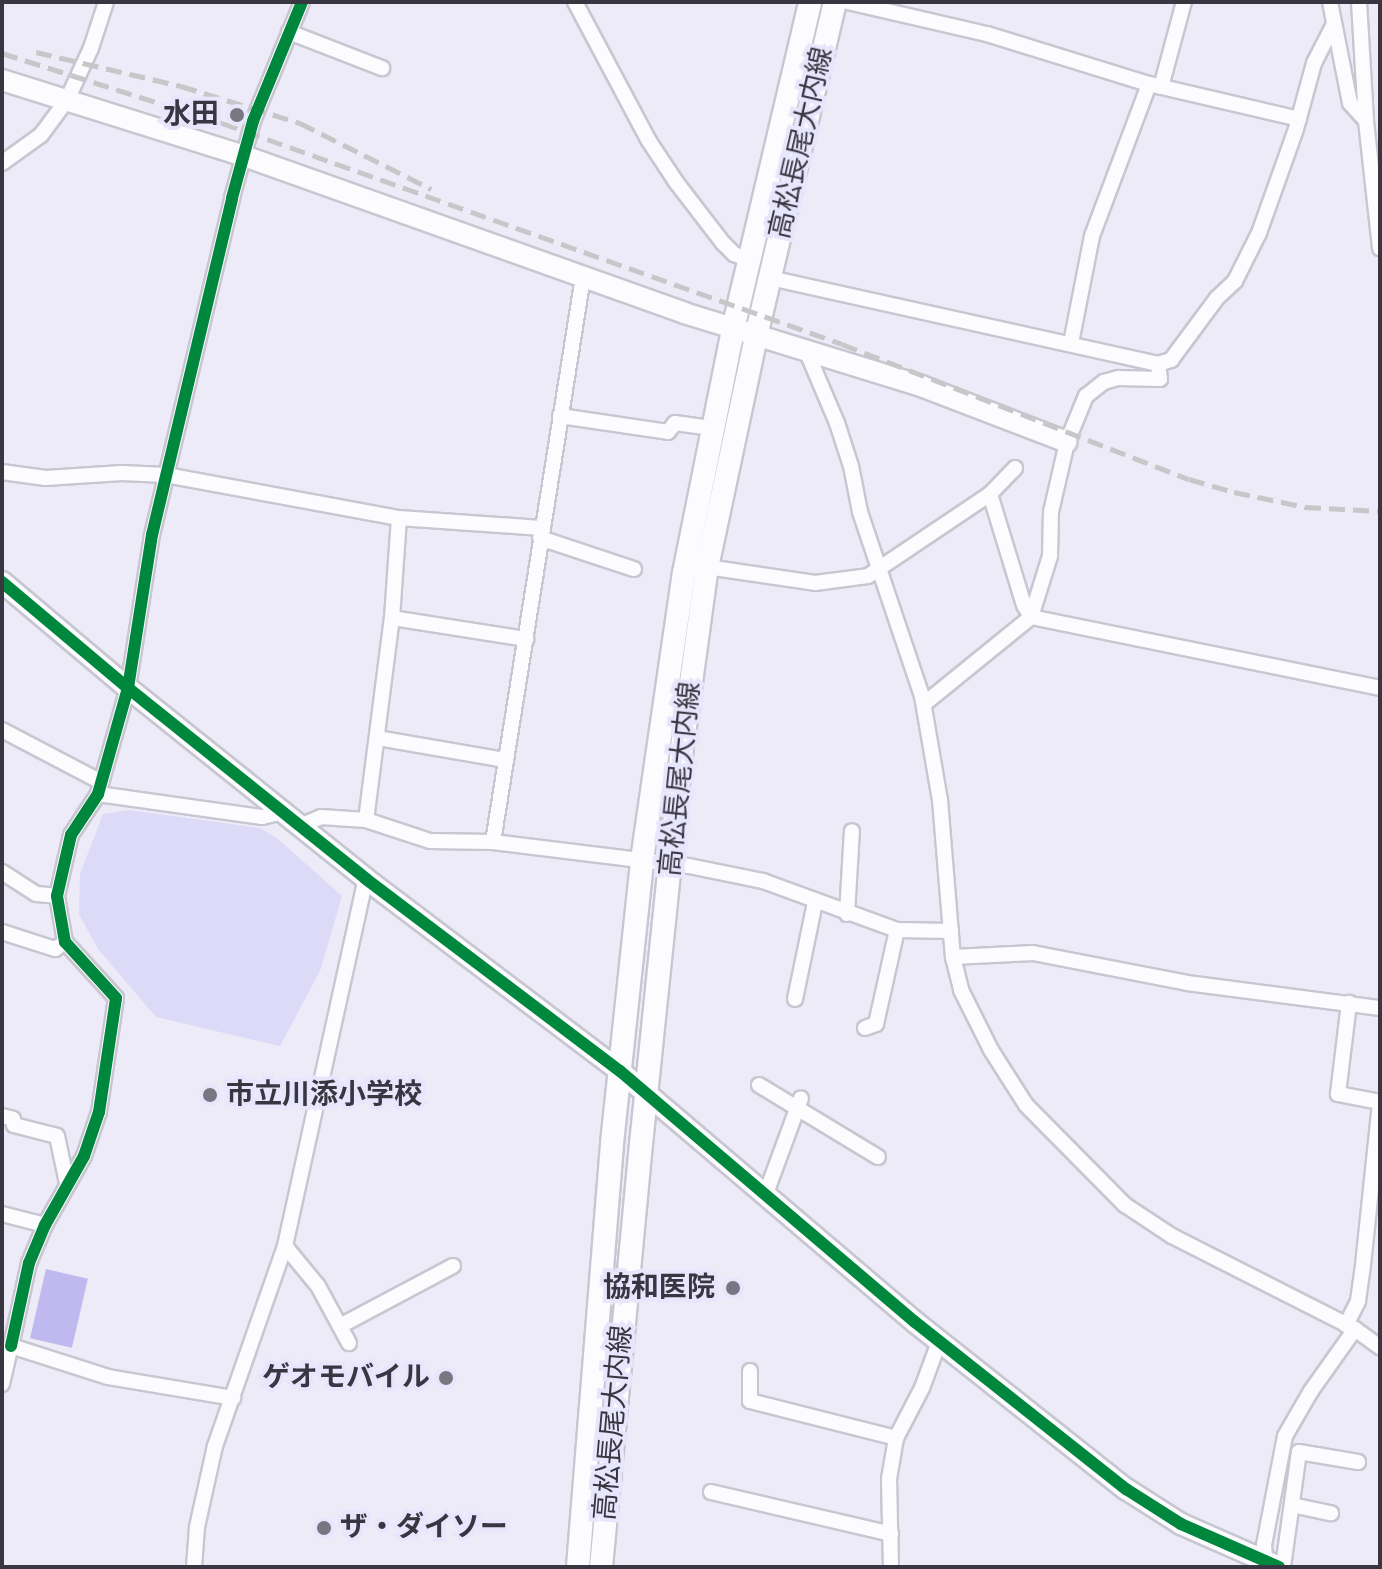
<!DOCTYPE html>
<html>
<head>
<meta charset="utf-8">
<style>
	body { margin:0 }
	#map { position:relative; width:1382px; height:1569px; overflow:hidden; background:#ecebf7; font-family:"Sofia Sans Condensed","Noto Sans JP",sans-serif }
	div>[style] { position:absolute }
	.green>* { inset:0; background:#dddaf8 }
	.water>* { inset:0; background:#bfb9ef; transform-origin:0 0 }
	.roads { filter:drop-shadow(2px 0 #c8c7d1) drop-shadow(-2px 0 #c8c7d1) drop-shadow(0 2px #c8c7d1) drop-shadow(0 -2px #c8c7d1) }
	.street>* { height:14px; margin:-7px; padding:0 7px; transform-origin:7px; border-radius:7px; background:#fcfcfe }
	.secondary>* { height:20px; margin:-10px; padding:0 10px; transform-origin:10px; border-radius:10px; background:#fcfcfe }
	.primary>* { height:22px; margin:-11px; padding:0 11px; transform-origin:11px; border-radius:11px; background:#fcfcfe }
	.rail>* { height:5px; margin-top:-2.5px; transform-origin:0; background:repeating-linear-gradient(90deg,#c7c7ca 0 16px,transparent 0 24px) }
	.cycleway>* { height:12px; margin:-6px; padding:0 6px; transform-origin:6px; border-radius:6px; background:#00873e }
	.dots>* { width:22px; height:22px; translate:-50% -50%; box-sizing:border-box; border:4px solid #e8e6fc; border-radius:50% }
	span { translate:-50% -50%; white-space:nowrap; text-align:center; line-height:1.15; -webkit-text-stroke:8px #e8e6fc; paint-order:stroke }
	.poi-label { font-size:28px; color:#383741; font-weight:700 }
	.right { translate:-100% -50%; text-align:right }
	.left { translate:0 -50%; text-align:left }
	.street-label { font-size:28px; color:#383741 }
	.frame { position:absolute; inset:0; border:4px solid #383741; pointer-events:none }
</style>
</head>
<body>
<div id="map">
	<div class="green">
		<div style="clip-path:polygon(129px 810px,260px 828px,278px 839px,342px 896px,320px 971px,280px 1046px,156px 1017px,98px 949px,79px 914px,80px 874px,103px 814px)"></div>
	</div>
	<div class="water">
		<div style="left:46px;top:1269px;width:43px;height:71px;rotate:13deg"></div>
	</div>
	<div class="roads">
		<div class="street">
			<div style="left:575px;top:2px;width:157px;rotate:62deg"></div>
			<div style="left:649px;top:141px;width:49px;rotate:56.6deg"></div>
			<div style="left:676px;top:182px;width:77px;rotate:52.4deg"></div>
			<div style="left:723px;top:243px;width:16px;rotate:45deg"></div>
			<div style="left:734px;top:254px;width:17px;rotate:21deg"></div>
			<div style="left:848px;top:2px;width:143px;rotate:13deg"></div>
			<div style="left:987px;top:34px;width:170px;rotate:17.2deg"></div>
			<div style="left:1330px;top:2px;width:103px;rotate:78.8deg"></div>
			<div style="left:1350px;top:103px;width:24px;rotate:48deg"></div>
			<div style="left:1359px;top:2px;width:119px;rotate:86.6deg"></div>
			<div style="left:1366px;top:121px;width:128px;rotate:83.7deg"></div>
			<div style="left:289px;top:32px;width:100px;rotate:21.2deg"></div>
			<div style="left:1161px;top:87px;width:88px;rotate:-74.9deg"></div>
			<div style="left:2px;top:163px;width:48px;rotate:-35.7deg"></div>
			<div style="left:41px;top:135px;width:44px;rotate:-53.4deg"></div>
			<div style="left:67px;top:100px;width:57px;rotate:-65.2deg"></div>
			<div style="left:91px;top:48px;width:48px;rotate:-71.9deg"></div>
			<div style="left:770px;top:278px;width:397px;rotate:12.5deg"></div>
			<div style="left:1158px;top:364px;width:14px;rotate:-17deg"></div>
			<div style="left:1171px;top:360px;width:77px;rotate:-53.4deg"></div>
			<div style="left:1217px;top:298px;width:25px;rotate:-43deg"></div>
			<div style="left:1235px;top:281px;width:54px;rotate:-63.4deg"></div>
			<div style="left:1259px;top:233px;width:110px;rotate:-70.4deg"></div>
			<div style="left:1296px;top:129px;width:68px;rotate:-74.7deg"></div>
			<div style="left:1314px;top:63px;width:42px;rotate:-62.8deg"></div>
			<div style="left:1071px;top:343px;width:109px;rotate:-78.9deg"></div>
			<div style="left:1092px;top:236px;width:162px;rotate:-69.4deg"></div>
			<div style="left:1149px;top:84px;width:154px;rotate:13.1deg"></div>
			<div style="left:806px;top:350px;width:79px;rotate:67deg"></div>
			<div style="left:837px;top:423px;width:45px;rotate:72deg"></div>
			<div style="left:851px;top:466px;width:47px;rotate:78.9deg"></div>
			<div style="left:860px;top:512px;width:194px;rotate:71.4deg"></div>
			<div style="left:922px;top:696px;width:106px;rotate:80.2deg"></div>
			<div style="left:940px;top:800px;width:158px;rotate:85.3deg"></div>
			<div style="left:953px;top:957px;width:34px;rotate:76deg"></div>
			<div style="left:961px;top:990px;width:67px;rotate:63.4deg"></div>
			<div style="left:991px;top:1050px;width:65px;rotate:57.5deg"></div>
			<div style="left:1026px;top:1105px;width:141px;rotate:45.3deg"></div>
			<div style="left:1125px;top:1205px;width:56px;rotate:33.4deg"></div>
			<div style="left:1172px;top:1236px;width:205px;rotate:26.9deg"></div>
			<div style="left:1355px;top:1329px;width:31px;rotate:36deg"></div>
			<div style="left:560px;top:416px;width:109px;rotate:8.4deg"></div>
			<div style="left:668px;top:432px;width:11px;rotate:-52deg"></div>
			<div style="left:675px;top:423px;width:37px;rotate:8deg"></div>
			<div style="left:2px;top:472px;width:44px;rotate:7.8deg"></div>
			<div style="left:46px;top:478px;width:76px;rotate:-3.8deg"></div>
			<div style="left:122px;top:473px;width:44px;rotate:2.6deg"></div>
			<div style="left:166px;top:475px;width:237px;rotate:10.5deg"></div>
			<div style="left:399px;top:518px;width:142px;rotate:4deg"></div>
			<div style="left:990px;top:494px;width:116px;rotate:73deg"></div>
			<div style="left:1024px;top:605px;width:14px;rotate:60deg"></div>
			<div style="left:1031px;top:617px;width:356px;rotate:11.5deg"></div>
			<div style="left:540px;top:538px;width:99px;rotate:18.3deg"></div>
			<div style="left:707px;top:567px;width:109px;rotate:8.4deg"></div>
			<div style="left:815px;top:583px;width:53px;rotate:-7.5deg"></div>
			<div style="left:868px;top:576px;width:147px;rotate:-33.9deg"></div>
			<div style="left:990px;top:494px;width:36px;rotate:-46deg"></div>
			<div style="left:392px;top:618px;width:136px;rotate:8.9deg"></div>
			<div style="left:924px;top:704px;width:138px;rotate:-39.1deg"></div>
			<div style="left:1031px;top:617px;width:64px;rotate:-72.7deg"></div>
			<div style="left:1050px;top:556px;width:44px;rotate:-88.7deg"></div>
			<div style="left:1051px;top:512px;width:72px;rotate:-77.1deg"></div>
			<div style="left:1067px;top:442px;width:50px;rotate:-67.6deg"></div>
			<div style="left:1086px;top:396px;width:23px;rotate:-38deg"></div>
			<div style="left:1104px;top:382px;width:15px;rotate:-16deg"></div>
			<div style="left:1118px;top:378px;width:42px;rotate:1.4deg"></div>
			<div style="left:1160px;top:379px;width:15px;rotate:-98deg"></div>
			<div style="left:2px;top:730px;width:112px;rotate:27.7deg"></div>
			<div style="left:378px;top:738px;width:130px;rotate:9.8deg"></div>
			<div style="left:98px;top:794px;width:166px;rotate:8deg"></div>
			<div style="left:262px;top:817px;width:22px;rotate:-13deg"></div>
			<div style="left:366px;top:820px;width:204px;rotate:-82.7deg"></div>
			<div style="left:392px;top:618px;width:100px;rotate:-86deg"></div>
			<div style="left:300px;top:826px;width:23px;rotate:-23deg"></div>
			<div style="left:321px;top:817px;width:45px;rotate:3.8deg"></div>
			<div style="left:366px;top:820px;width:67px;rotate:18.2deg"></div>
			<div style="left:430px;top:841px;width:63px;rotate:0.9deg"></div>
			<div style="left:493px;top:842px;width:197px;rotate:7deg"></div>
			<div style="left:689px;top:866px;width:76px;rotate:11.5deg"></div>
			<div style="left:763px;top:881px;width:143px;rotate:20.1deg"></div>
			<div style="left:897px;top:930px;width:54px;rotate:1.1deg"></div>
			<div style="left:493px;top:842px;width:572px;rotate:-80.95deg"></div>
			<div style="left:2px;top:872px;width:40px;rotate:32.9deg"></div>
			<div style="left:36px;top:894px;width:21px;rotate:5deg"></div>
			<div style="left:847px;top:914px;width:83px;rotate:-86.6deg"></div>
			<div style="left:2px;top:932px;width:56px;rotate:17.8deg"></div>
			<div style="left:55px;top:949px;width:12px;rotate:-35deg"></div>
			<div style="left:953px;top:957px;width:80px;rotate:-2.9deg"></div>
			<div style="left:1033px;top:953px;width:157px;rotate:11deg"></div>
			<div style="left:1187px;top:983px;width:195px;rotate:7.4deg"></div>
			<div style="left:795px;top:999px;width:99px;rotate:-78.3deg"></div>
			<div style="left:865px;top:1028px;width:12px;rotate:-20deg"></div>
			<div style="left:876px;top:1024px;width:96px;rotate:-77.4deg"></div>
			<div style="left:759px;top:1085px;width:139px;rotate:31.2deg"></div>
			<div style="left:2px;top:1116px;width:11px;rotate:15deg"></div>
			<div style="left:13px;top:1119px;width:6px;rotate:81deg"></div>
			<div style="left:14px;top:1125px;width:44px;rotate:14.3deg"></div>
			<div style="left:57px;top:1136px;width:48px;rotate:78deg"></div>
			<div style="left:765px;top:1196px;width:104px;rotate:-69.8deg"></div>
			<div style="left:2px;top:1214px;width:44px;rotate:14.3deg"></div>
			<div style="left:285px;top:1246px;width:52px;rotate:50.5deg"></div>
			<div style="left:318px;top:1286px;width:65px;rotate:61.5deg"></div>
			<div style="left:1346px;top:1325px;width:27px;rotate:-63deg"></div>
			<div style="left:1358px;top:1301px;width:36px;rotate:-82deg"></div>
			<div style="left:1363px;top:1265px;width:164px;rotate:-84deg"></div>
			<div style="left:1380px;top:1102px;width:43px;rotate:-169.2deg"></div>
			<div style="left:1338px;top:1094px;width:92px;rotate:-83.1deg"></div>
			<div style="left:340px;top:1326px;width:128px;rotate:-28deg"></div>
			<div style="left:11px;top:1346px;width:85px;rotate:-77.8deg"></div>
			<div style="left:29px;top:1263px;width:41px;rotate:-67.2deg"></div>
			<div style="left:45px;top:1225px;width:79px;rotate:-60.5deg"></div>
			<div style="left:84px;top:1156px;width:46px;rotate:-71.2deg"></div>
			<div style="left:99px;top:1112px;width:115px;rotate:-81.5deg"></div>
			<div style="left:116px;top:998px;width:76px;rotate:-132.3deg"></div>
			<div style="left:65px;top:942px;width:47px;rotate:-99.9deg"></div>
			<div style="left:57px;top:896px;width:63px;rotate:-77.1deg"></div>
			<div style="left:71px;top:835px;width:49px;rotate:-56.6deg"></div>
			<div style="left:98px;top:794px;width:110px;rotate:-74.2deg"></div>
			<div style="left:128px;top:688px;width:155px;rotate:-81.1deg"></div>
			<div style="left:152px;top:535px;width:346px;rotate:-76.6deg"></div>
			<div style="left:232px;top:198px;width:80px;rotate:-74.7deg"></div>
			<div style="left:253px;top:121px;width:129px;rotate:-67.6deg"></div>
			<div style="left:750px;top:1371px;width:30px;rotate:90deg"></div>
			<div style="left:750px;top:1401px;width:151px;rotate:14.2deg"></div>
			<div style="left:2px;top:1384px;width:39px;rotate:-77deg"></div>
			<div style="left:11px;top:1346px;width:102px;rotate:17.7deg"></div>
			<div style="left:108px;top:1377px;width:127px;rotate:9.5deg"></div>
			<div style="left:711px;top:1492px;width:185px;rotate:13.1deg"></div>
			<div style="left:1292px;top:1505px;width:40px;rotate:12deg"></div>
			<div style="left:1266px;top:1565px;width:20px;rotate:-96deg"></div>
			<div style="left:1264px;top:1545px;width:111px;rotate:-79.1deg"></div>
			<div style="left:1285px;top:1436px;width:52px;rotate:-60deg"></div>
			<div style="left:1311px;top:1391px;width:76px;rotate:-54.6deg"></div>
			<div style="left:194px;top:1567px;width:40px;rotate:-85.7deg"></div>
			<div style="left:197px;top:1527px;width:83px;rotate:-77.5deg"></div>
			<div style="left:215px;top:1446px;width:212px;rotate:-70.7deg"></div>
			<div style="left:285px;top:1246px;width:376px;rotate:-77.6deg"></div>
			<div style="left:891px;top:1567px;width:88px;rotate:-91.3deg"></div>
			<div style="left:889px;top:1479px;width:42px;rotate:-80.3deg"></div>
			<div style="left:896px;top:1438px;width:56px;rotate:-62.5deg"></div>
			<div style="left:922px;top:1388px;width:49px;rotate:-69.7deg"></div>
			<div style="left:1283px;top:1567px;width:116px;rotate:-82.1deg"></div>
			<div style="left:1299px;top:1452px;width:60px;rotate:9.6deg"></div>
		</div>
		<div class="secondary">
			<div style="left:2px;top:80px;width:254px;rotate:17.4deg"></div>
			<div style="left:244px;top:156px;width:467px;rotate:19.6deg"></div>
			<div style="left:684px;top:313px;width:248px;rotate:17.1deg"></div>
			<div style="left:921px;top:386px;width:156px;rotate:21deg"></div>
			<div style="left:2px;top:582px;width:165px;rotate:40.1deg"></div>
			<div style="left:128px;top:688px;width:305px;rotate:38.7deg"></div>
			<div style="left:366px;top:879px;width:318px;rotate:37.1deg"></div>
			<div style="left:620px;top:1071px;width:387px;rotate:40.4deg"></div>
			<div style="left:915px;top:1322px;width:269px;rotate:38.4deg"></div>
			<div style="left:1126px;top:1489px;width:65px;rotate:32.5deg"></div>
			<div style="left:1181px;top:1524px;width:107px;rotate:23.7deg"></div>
		</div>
		<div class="primary">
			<div style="left:578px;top:1567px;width:425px;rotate:-85.4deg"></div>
			<div style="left:612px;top:1143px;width:285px;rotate:-83.9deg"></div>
			<div style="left:642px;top:860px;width:290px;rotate:-81.7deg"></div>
			<div style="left:684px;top:573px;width:249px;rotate:-78.6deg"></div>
			<div style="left:733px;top:329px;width:336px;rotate:-76.7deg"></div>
			<div style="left:601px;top:1567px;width:425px;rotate:-84.6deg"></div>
			<div style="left:641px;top:1144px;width:405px;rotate:-84.1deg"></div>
			<div style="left:683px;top:741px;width:171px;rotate:-82.2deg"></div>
			<div style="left:706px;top:572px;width:241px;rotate:-78deg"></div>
			<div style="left:756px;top:336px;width:343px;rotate:-76.7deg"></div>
		</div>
	</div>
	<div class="rail">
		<div style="left:36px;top:52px;width:149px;rotate:13.2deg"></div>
		<div style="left:181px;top:86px;width:125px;rotate:17.3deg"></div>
		<div style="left:300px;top:123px;width:147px;rotate:26.7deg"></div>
		<div style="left:2px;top:53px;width:231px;rotate:17.7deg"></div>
		<div style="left:222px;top:123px;width:658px;rotate:19.62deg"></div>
		<div style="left:842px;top:344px;width:372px;rotate:21.3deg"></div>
		<div style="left:1189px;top:479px;width:47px;rotate:16.1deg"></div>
		<div style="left:1234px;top:492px;width:73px;rotate:11.9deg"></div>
		<div style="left:1305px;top:507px;width:75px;rotate:3.1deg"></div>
	</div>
	<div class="cycleway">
		<div style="left:2px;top:582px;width:165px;rotate:40.1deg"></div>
		<div style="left:128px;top:688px;width:305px;rotate:38.7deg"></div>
		<div style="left:366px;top:879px;width:318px;rotate:37.1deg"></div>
		<div style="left:620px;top:1071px;width:387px;rotate:40.4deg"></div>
		<div style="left:915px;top:1322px;width:269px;rotate:38.4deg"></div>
		<div style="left:1126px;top:1489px;width:65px;rotate:32.5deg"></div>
		<div style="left:1181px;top:1524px;width:107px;rotate:23.7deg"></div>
		<div style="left:11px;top:1346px;width:85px;rotate:-77.8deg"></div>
		<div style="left:29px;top:1263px;width:41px;rotate:-67.2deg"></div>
		<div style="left:45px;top:1225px;width:79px;rotate:-60.5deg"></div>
		<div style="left:84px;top:1156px;width:46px;rotate:-71.2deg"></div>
		<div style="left:99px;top:1112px;width:115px;rotate:-81.5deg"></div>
		<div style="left:116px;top:998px;width:76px;rotate:-132.3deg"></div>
		<div style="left:65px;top:942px;width:47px;rotate:-99.9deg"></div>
		<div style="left:57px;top:896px;width:63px;rotate:-77.1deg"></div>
		<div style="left:71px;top:835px;width:49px;rotate:-56.6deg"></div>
		<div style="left:98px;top:794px;width:110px;rotate:-74.2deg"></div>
		<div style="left:128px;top:688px;width:155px;rotate:-81.1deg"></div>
		<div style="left:152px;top:535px;width:346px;rotate:-76.6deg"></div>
		<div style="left:232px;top:198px;width:80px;rotate:-74.7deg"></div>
		<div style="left:253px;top:121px;width:129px;rotate:-67.6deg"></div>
	</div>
	<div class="dots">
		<div style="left:237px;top:115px;background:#777681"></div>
		<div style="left:210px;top:1095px;background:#777681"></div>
		<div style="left:733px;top:1288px;background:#777681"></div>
		<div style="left:446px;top:1378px;background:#777681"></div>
		<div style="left:324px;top:1528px;background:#777681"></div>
	</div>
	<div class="poi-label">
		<span class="right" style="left:219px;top:115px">水田</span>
		<span class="left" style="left:226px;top:1095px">市立川添小学校</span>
		<span class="right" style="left:715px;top:1288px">協和医院</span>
		<span class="right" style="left:430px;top:1378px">ゲオモバイル</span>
		<span class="left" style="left:340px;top:1528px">ザ・ダイソー</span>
	</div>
	<div class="street-label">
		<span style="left:802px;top:143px;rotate:-77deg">高松長尾大内線</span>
		<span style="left:681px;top:779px;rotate:-84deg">高松長尾大内線</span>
		<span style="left:614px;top:1423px;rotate:-85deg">高松長尾大内線</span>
	</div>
	<div class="frame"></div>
</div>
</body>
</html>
